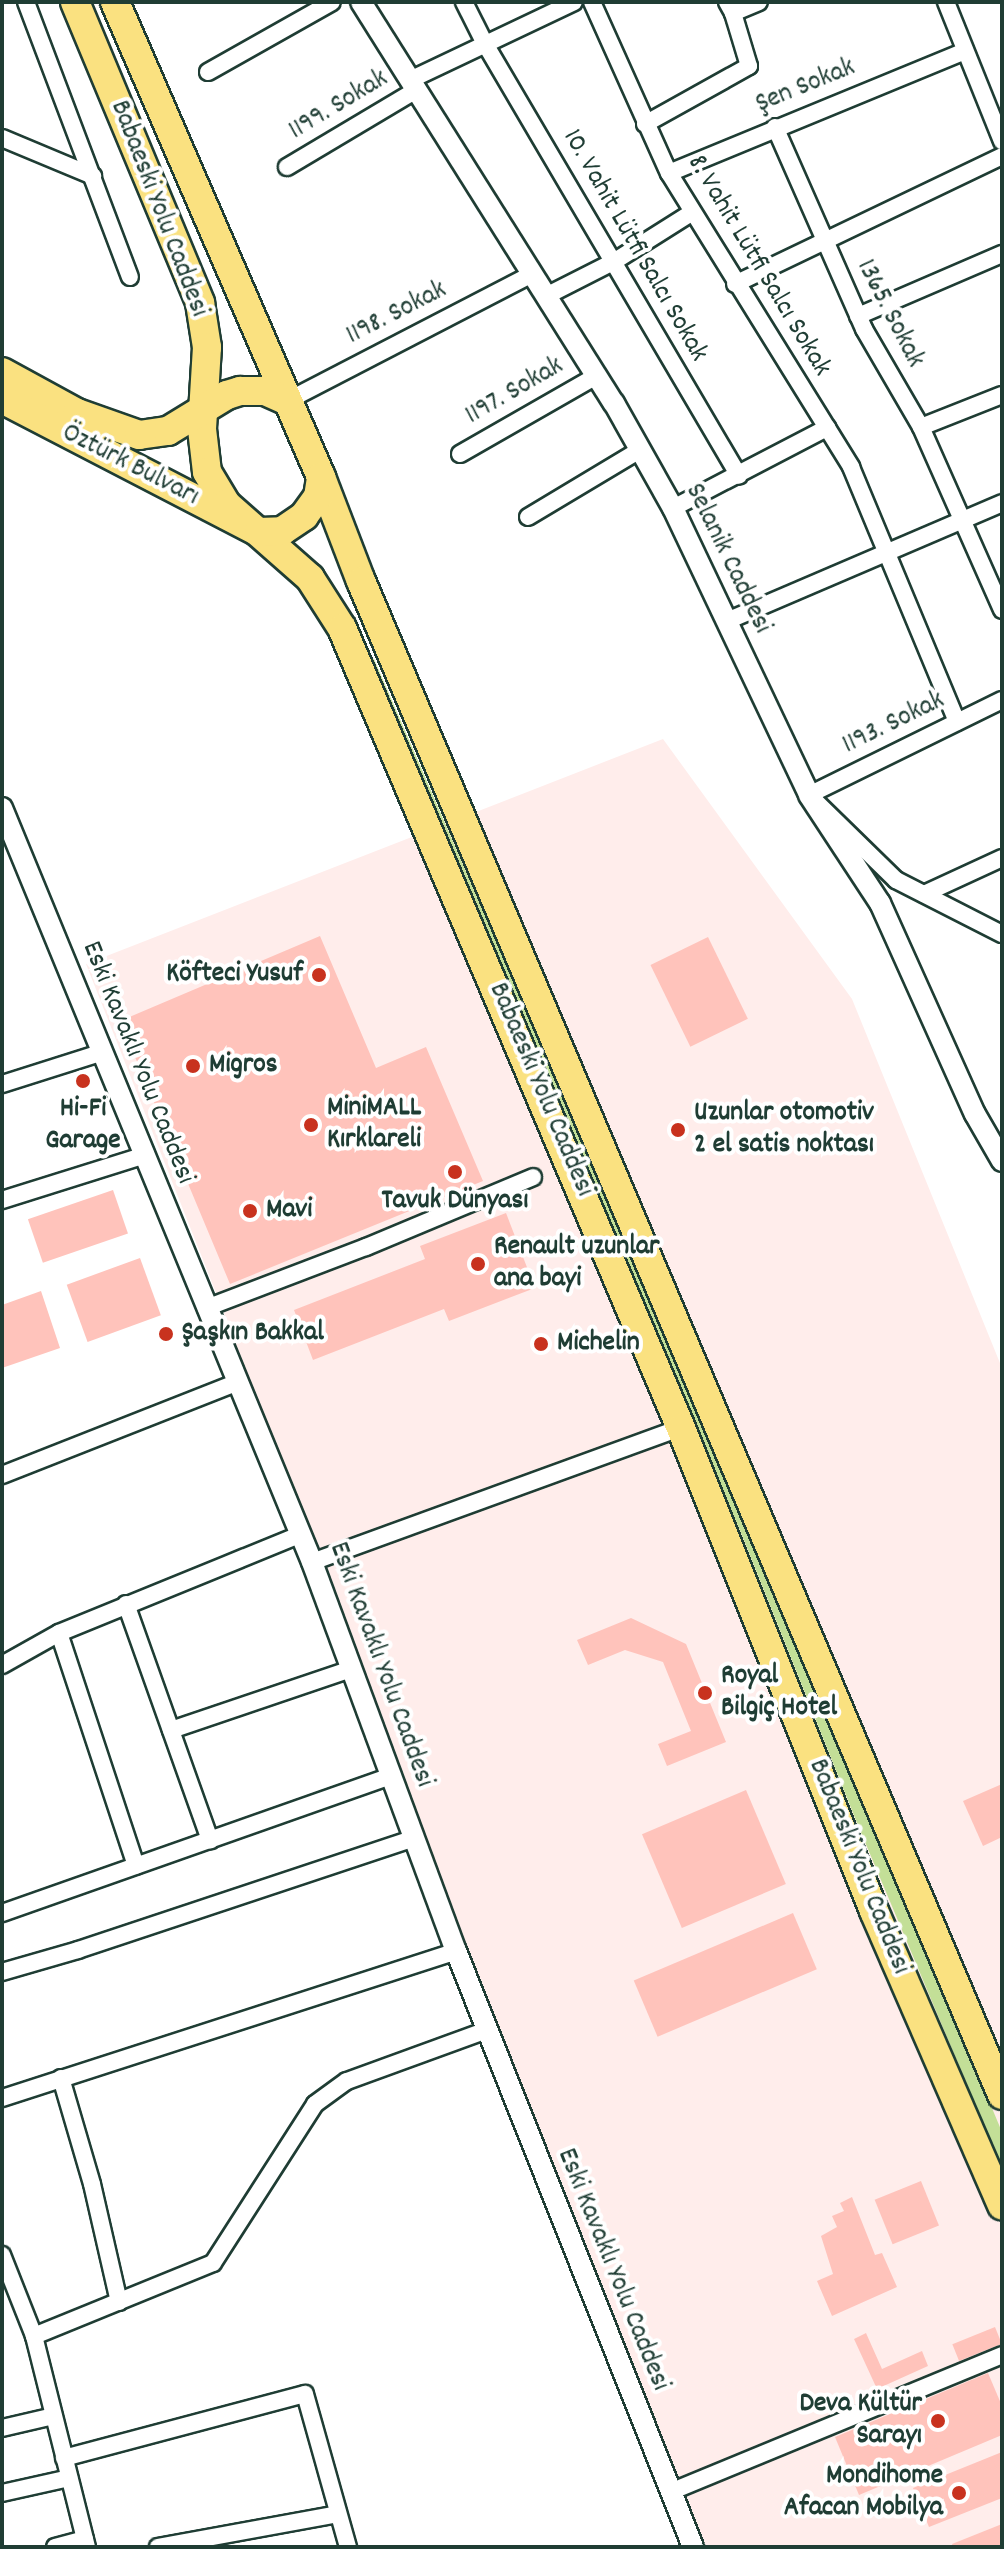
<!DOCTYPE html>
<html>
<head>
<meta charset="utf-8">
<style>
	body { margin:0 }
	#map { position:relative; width:1004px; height:2549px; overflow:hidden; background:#fff; font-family:Dekko,sans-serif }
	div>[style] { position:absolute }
	.built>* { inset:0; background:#ffedeb }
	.green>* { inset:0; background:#c3df97 }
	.building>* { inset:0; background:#ffc3bb; transform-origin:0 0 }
	.roads { filter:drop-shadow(2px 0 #1f3d34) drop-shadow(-2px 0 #1f3d34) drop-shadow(0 2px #1f3d34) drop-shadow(0 -2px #1f3d34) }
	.minor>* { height:16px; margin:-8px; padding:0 8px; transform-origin:8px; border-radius:8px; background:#fff }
	.tertiary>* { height:20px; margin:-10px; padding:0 10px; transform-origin:10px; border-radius:10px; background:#fff }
	.trunk>* { height:28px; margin:-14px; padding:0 14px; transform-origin:14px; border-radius:14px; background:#fae180 }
	.dots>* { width:22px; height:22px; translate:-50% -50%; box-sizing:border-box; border:4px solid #fff; border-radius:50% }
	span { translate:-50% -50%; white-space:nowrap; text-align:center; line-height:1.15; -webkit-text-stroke:8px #fff; paint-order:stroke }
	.street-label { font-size:28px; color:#1f3d34 }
	.poi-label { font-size:28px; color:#1f3d34; font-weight:700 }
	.right { translate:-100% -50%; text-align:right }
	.left { translate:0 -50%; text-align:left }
	.frame { position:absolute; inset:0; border:4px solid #1f3d34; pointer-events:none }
</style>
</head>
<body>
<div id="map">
	<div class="built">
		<div style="clip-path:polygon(663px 739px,852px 999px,1002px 1368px,1002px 2547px,702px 2547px,390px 1776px,224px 1313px,86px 964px)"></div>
	</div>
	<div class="green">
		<div style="clip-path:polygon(364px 656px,374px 659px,699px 1410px,1002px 2132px,1002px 2168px,857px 1823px,741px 1533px)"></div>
	</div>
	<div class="building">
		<div style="clip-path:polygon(320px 936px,376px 1068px,426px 1047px,483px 1181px,230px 1284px,120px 1021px)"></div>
		<div style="left:708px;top:937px;width:91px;height:64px;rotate:64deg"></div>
		<div style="left:113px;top:1190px;width:46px;height:90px;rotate:71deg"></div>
		<div style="clip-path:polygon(506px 1213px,535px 1288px,449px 1321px,444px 1309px,313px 1360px,294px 1310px,425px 1259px,420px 1246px)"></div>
		<div style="left:140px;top:1258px;width:61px;height:78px;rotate:70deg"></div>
		<div style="clip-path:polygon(41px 1291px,60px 1348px,2px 1368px,2px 1305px)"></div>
		<div style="clip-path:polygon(631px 1618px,686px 1644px,726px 1742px,667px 1766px,658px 1744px,691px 1731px,663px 1662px,625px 1650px,588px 1665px,577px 1640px)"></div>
		<div style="clip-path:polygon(1002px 1784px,1002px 1837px,983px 1846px,963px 1801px)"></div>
		<div style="left:746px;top:1790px;width:102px;height:113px;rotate:67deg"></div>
		<div style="left:793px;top:1913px;width:61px;height:173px;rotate:67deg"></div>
		<div style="left:921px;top:2181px;width:48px;height:50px;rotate:68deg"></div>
		<div style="clip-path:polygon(852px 2197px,875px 2255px,882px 2253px,897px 2287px,832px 2316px,817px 2281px,833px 2274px,821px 2236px,837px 2227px,832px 2216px,844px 2211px,840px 2203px)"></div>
		<div style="left:995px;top:2327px;width:18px;height:46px;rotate:68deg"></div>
		<div style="clip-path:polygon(866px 2333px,882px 2369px,922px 2351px,928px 2366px,877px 2389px,854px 2339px)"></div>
		<div style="clip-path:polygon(988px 2373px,1002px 2406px,1002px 2435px,859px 2495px,835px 2437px)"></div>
		<div style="clip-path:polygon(1002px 2452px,1002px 2498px,929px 2527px,913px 2488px)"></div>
		<div style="clip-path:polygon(1002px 2524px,1002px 2547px,953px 2547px,952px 2544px)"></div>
	</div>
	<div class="roads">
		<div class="minor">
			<div style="left:26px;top:2px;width:294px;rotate:69.3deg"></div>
			<div style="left:464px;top:2px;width:45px;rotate:63.4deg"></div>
			<div style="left:484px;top:42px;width:503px;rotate:59.56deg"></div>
			<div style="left:592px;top:2px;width:188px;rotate:65.8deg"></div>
			<div style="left:669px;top:173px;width:346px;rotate:58.2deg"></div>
			<div style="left:851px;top:467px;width:276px;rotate:67.4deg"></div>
			<div style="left:727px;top:2px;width:13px;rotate:61deg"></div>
			<div style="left:733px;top:13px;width:28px;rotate:-23deg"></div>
			<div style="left:946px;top:2px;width:150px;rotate:68.1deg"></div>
			<div style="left:208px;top:72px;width:142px;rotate:-29.4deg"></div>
			<div style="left:412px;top:79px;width:179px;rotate:-25.4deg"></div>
			<div style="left:645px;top:124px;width:119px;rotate:-29.1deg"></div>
			<div style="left:749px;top:66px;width:55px;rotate:-106.8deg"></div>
			<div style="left:775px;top:127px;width:221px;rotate:66.2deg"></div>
			<div style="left:864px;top:329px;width:113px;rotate:59.8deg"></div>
			<div style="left:921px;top:427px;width:200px;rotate:66.1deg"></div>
			<div style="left:2px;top:138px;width:99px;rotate:22.7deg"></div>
			<div style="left:287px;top:167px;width:152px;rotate:-30.8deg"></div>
			<div style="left:669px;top:173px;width:318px;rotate:-22.4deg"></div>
			<div style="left:735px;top:284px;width:296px;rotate:-25.6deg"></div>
			<div style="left:546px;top:296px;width:77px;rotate:-26.9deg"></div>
			<div style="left:615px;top:261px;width:90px;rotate:-32.3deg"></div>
			<div style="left:858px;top:316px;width:157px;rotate:-23.3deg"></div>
			<div style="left:287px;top:401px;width:276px;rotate:-27.4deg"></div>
			<div style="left:921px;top:427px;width:87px;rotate:-21.6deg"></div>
			<div style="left:460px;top:454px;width:157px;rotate:-29.8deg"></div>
			<div style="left:673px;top:508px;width:174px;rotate:-27.5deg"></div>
			<div style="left:528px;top:517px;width:131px;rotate:-30.9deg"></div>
			<div style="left:727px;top:621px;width:299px;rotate:-23.2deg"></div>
			<div style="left:1002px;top:700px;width:215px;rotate:153.8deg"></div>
			<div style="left:809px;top:795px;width:122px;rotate:44.3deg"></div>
			<div style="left:896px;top:880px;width:119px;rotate:27deg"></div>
			<div style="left:924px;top:894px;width:86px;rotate:-24.8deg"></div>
			<div style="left:2px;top:1084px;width:106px;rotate:-17.6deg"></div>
			<div style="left:2px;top:1200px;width:151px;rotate:-17.4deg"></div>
			<div style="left:206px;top:1308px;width:171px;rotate:-20.9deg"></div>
			<div style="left:366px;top:1247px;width:181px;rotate:-22.7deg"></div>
			<div style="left:2px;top:1475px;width:254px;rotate:-21.5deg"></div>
			<div style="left:312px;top:1562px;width:393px;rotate:-20deg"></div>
			<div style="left:126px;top:1604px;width:251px;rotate:70.4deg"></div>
			<div style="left:59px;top:1633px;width:245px;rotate:71.7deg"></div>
			<div style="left:2px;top:1665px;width:65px;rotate:-29.3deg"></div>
			<div style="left:59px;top:1633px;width:261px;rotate:-22.2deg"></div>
			<div style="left:171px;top:1730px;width:190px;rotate:-18.7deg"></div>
			<div style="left:2px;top:1913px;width:411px;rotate:-19.4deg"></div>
			<div style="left:2px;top:1972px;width:79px;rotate:-16.1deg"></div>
			<div style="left:78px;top:1950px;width:354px;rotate:-18.4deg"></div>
			<div style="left:61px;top:2078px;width:110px;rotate:73.7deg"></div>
			<div style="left:92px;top:2184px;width:121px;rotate:77.1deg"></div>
			<div style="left:2px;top:2098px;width:477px;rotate:-17.9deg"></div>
			<div style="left:2px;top:2255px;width:87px;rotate:68.4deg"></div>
			<div style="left:34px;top:2336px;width:218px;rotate:75.9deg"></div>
			<div style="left:34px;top:2336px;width:193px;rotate:-22.2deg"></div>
			<div style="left:213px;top:2263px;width:189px;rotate:-57.3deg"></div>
			<div style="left:315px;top:2104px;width:39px;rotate:-36deg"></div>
			<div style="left:347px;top:2081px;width:149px;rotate:-20deg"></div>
			<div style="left:2px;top:2428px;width:53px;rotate:-13deg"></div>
			<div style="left:64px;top:2458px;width:249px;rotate:-14.9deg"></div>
			<div style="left:305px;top:2394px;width:159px;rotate:74.3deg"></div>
			<div style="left:670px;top:2492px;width:359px;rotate:-22.4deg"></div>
			<div style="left:2px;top:2493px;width:69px;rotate:-12.6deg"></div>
			<div style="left:55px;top:2547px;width:31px;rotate:-15deg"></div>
			<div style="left:158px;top:2547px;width:183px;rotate:-10.4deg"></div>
		</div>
		<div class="tertiary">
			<div style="left:361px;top:2px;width:474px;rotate:57.8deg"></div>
			<div style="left:614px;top:403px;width:120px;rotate:60.7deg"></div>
			<div style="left:673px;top:508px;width:318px;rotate:64.6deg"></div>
			<div style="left:809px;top:795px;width:129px;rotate:56.7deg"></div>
			<div style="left:880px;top:903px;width:231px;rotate:65.8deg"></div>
			<div style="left:975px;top:1114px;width:54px;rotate:60.1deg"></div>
			<div style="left:2px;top:808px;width:815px;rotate:67.65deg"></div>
			<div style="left:312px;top:1562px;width:415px;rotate:69.7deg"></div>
			<div style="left:456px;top:1951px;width:641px;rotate:68.31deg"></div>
		</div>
		<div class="trunk">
			<div style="left:75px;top:2px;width:326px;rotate:67.4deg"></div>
			<div style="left:200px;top:303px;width:45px;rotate:81deg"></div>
			<div style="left:207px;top:347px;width:82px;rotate:93.5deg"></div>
			<div style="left:202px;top:429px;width:43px;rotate:83.4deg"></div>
			<div style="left:207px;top:472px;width:37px;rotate:59deg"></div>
			<div style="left:226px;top:504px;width:112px;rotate:41.4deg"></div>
			<div style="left:310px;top:578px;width:59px;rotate:57.4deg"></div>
			<div style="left:342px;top:628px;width:869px;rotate:67.04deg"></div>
			<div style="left:681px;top:1428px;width:520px;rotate:68.22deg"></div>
			<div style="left:874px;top:1911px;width:321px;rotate:66.5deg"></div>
			<div style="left:115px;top:2px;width:518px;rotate:66.55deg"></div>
			<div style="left:321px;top:477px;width:111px;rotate:69deg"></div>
			<div style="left:361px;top:581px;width:1644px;rotate:67.05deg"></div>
			<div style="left:2px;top:372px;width:85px;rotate:28.7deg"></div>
			<div style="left:77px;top:413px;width:66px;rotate:19.5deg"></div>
			<div style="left:139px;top:435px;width:29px;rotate:-8deg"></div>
			<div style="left:168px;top:431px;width:69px;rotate:-31.4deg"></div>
			<div style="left:227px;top:395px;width:14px;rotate:-17deg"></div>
			<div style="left:240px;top:391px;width:25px"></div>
			<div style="left:265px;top:391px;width:24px;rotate:24deg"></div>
			<div style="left:2px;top:399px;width:289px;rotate:27.4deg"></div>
			<div style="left:259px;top:532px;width:23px;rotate:-2deg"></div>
			<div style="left:282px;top:531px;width:27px;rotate:-34deg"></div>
			<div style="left:304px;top:516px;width:24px;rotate:-54deg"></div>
			<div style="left:318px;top:497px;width:20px;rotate:-81deg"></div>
		</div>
	</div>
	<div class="dots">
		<div style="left:319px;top:975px;background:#c8321e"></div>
		<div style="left:193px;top:1066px;background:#c8321e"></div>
		<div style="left:83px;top:1081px;background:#c8321e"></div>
		<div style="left:311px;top:1125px;background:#c8321e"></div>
		<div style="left:678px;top:1130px;background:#c8321e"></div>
		<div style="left:455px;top:1172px;background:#c8321e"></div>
		<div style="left:250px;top:1211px;background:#c8321e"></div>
		<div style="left:478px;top:1264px;background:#c8321e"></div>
		<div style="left:166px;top:1334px;background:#c8321e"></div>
		<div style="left:541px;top:1344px;background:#c8321e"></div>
		<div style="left:705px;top:1693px;background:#c8321e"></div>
		<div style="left:938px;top:2421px;background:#c8321e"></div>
		<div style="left:959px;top:2493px;background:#c8321e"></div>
	</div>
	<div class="street-label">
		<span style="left:806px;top:87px;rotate:-22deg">Şen Sokak</span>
		<span style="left:339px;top:106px;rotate:-31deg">1199. Sokak</span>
		<span style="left:158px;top:209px;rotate:69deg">Babaeski Yolu Caddesi</span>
		<span style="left:634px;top:246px;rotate:60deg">10. Vahit Lütfi Salcı Sokak</span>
		<span style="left:758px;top:266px;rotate:59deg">8. Vahit Lütfi Salcı Sokak</span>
		<span style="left:397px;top:314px;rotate:-27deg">1198. Sokak</span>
		<span style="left:889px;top:314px;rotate:63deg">1365. Sokak</span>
		<span style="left:515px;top:392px;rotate:-30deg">1197. Sokak</span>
		<span style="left:130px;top:466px;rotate:27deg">Öztürk Bulvarı</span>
		<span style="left:727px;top:559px;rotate:64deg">Selanik Caddesi</span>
		<span style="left:894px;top:724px;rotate:-26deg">1193. Sokak</span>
		<span style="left:137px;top:1063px;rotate:68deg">Eski Kavaklı Yolu Caddesi</span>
		<span style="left:540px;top:1090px;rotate:67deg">Babaeski Yolu Caddesi</span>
		<span style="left:380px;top:1665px;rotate:70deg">Eski Kavaklı Yolu Caddesi</span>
		<span style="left:858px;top:1867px;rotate:68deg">Babaeski Yolu Caddesi</span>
		<span style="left:612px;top:2270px;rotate:68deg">Eski Kavaklı Yolu Caddesi</span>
	</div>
	<div class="poi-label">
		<span class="right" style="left:303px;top:975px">Köfteci Yusuf</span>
		<span class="left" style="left:209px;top:1066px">Migros</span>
		<span class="left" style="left:327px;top:1125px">MiniMALL<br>Kırklareli</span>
		<span style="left:83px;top:1126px">Hi-Fi<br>Garage</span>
		<span class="left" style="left:694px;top:1130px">Uzunlar otomotiv<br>2 el satis noktası</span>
		<span style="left:455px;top:1202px">Tavuk Dünyası</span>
		<span class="left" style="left:266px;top:1211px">Mavi</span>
		<span class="left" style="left:494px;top:1264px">Renault uzunlar<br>ana bayi</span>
		<span class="left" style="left:182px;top:1334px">Şaşkın Bakkal</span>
		<span class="left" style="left:557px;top:1344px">Michelin</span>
		<span class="left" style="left:721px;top:1693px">Royal<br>Bilgiç Hotel</span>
		<span class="right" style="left:922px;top:2421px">Deva Kültür<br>Sarayı</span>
		<span class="right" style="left:943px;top:2493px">Mondihome<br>Afacan Mobilya</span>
	</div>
	<div class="frame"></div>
</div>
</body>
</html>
